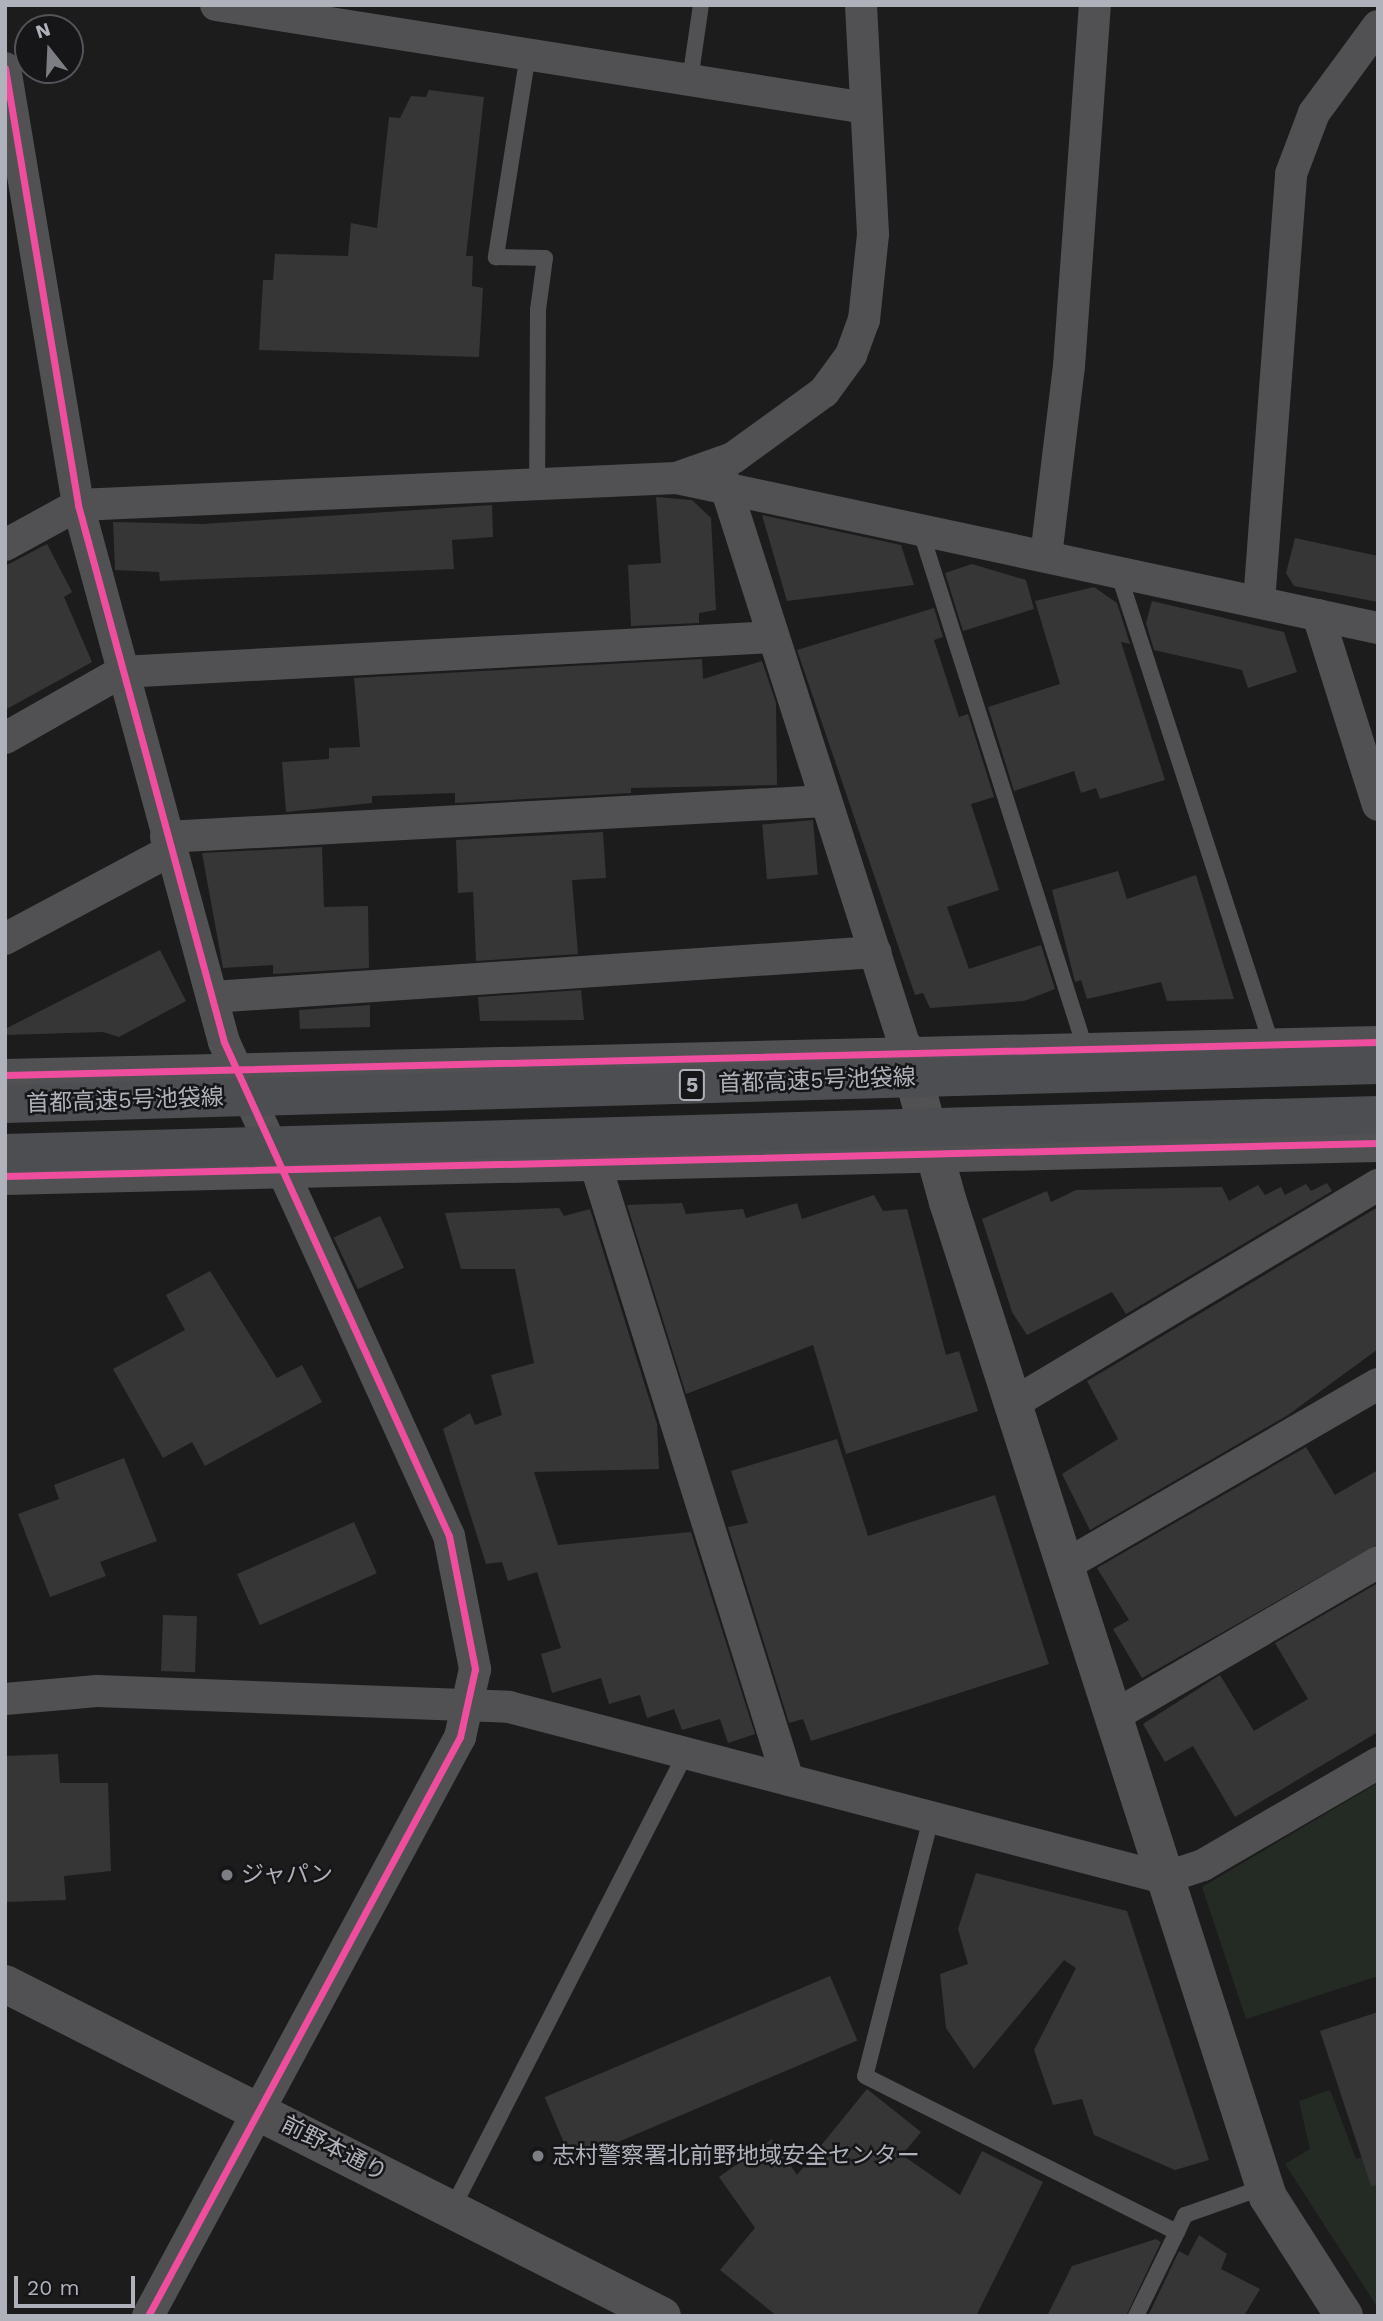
<!DOCTYPE html>
<html>
<head>
<meta charset="utf-8">
<style>
	body { margin:0 }
	#map { position:relative; width:1383px; height:2321px; overflow:hidden; background:#1c1c1c; font-family:"Work Sans","Noto Sans JP",sans-serif }
	div>[style] { position:absolute }
	.green>* { inset:0; background:#242b25 }
	.building>* { inset:0; background:#363637; transform-origin:0 0 }
	.service>* { height:16px; margin:-8px; padding:0 8px; transform-origin:8px; border-radius:8px; background:#515154 }
	.minor>* { height:32px; margin:-16px; padding:0 16px; transform-origin:16px; border-radius:16px; background:#515154 }
	.tertiary>* { height:38px; margin:-19px; padding:0 19px; transform-origin:19px; border-radius:19px; background:#515154 }
	.motorway-bridge>* { height:38px; margin:-19px; padding:0 19px; transform-origin:19px; border-radius:19px; background:#4d4e51 }
	.cycleway>* { height:7px; margin:-3.5px; padding:0 3.5px; transform-origin:3.5px; border-radius:3.5px; background:#ef4d9e }
	.dots>* { width:19px; height:19px; translate:-50% -50%; box-sizing:border-box; border:4px solid #161618; border-radius:50% }
	span { translate:-50% -50%; white-space:nowrap; text-align:center; line-height:1.15; -webkit-text-stroke:5px #161618; paint-order:stroke }
	.shield-label span { padding:2px 5px; background:#161618; border:2px solid; border-radius:5px; -webkit-text-stroke-width:0 }
	.shield-label { font-size:21px; color:#afb2bb; font-weight:700 }
	.street-label { font-size:23px; color:#afb2bb }
	.poi-label { font-size:23px; color:#afb2bb }
	.left { translate:0 -50%; text-align:left }
	.frame { position:absolute; inset:0; border:7px solid #afb2bb; pointer-events:none }
	.north { position:absolute; left:14px; top:14px; width:70px; height:70px; box-sizing:border-box; background:#161618; border:2px solid #535459; border-radius:50%; rotate:342deg; font-size:19px; font-weight:700; line-height:28px; text-align:center; color:#afb2bb }
	.north::after { content:''; display:block; margin:auto; width:24px; height:32px; background:#7c7e83; clip-path:polygon(50% 0,100% 100%,50% 72%,0 100%) }
	.scale { position:absolute; left:14px; top:2276px; width:121px; height:32px; box-sizing:border-box; border:4px solid #afb2bb; border-top:0; padding-left:9px; font-size:21px; line-height:24px; white-space:nowrap; color:#afb2bb; -webkit-text-stroke:5px #161618; paint-order:stroke }
</style>
</head>
<body>
<div id="map">
	<div class="green">
		<div style="clip-path:polygon(1378px 1783px,1378px 1976px,1246px 2019px,1202px 1887px)"></div>
		<div style="clip-path:polygon(1330px 2090px,1356px 2159px,1378px 2151px,1378px 2308px,1285px 2164px,1310px 2149px,1299px 2101px)"></div>
	</div>
	<div class="building">
		<div style="clip-path:polygon(429px 90px,484px 97px,466px 256px,473px 256px,472px 286px,483px 288px,479px 357px,259px 350px,263px 280px,273px 280px,275px 254px,348px 256px,351px 223px,377px 228px,389px 117px,400px 118px,411px 96px,426px 97px)"></div>
		<div style="clip-path:polygon(656px 497px,692px 500px,711px 518px,716px 610px,699px 613px,699px 623px,631px 626px,628px 565px,661px 563px)"></div>
		<div style="clip-path:polygon(492px 505px,493px 537px,452px 540px,454px 569px,160px 581px,159px 572px,115px 570px,113px 522px,203px 524px)"></div>
		<div style="clip-path:polygon(762px 515px,901px 545px,914px 585px,787px 601px)"></div>
		<div style="clip-path:polygon(1295px 538px,1378px 556px,1378px 602px,1294px 586px,1286px 573px)"></div>
		<div style="clip-path:polygon(47px 544px,72px 592px,64px 597px,92px 662px,5px 710px,5px 566px)"></div>
		<div style="clip-path:polygon(972px 564px,1026px 580px,1034px 609px,963px 631px,945px 573px)"></div>
		<div style="clip-path:polygon(1094px 587px,1117px 603px,1130px 644px,1121px 642px,1165px 780px,1100px 799px,1096px 788px,1081px 793px,1074px 771px,1014px 791px,988px 707px,1060px 684px,1035px 601px)"></div>
		<div style="clip-path:polygon(1152px 601px,1284px 632px,1297px 672px,1248px 688px,1242px 670px,1154px 650px,1146px 623px)"></div>
		<div style="clip-path:polygon(934px 608px,943px 637px,934px 640px,959px 717px,968px 714px,994px 797px,971px 804px,999px 890px,947px 907px,969px 969px,1041px 945px,1055px 989px,1024px 1001px,930px 1008px,923px 993px,915px 995px,797px 650px)"></div>
		<div style="clip-path:polygon(702px 659px,703px 679px,762px 661px,776px 703px,777px 785px,631px 788px,631px 793px,455px 803px,455px 793px,372px 796px,372px 803px,286px 812px,282px 762px,329px 759px,329px 748px,360px 747px,354px 678px)"></div>
		<div style="left:813px;top:820px;width:55px;height:51px;rotate:85deg"></div>
		<div style="clip-path:polygon(603px 832px,606px 878px,572px 880px,578px 954px,476px 961px,473px 892px,458px 893px,456px 840px)"></div>
		<div style="clip-path:polygon(322px 847px,324px 907px,368px 906px,369px 968px,273px 974px,273px 965px,223px 968px,202px 853px)"></div>
		<div style="clip-path:polygon(1118px 871px,1127px 899px,1196px 875px,1234px 999px,1167px 1001px,1161px 982px,1087px 999px,1081px 980px,1075px 982px,1052px 890px)"></div>
		<div style="clip-path:polygon(160px 950px,186px 1001px,119px 1037px,103px 1032px,5px 1035px,5px 1029px)"></div>
		<div style="clip-path:polygon(581px 990px,584px 1020px,480px 1021px,478px 997px)"></div>
		<div style="clip-path:polygon(370px 1005px,370px 1027px,300px 1029px,299px 1010px)"></div>
		<div style="clip-path:polygon(1327px 1183px,1332px 1191px,1126px 1314px,1112px 1292px,1027px 1335px,1012px 1312px,982px 1219px,1047px 1191px,1051px 1202px,1076px 1190px,1222px 1187px,1229px 1201px,1258px 1185px,1265px 1195px,1281px 1187px,1285px 1195px,1306px 1184px,1311px 1191px)"></div>
		<div style="clip-path:polygon(874px 1195px,883px 1211px,907px 1209px,946px 1355px,959px 1351px,978px 1411px,846px 1454px,813px 1345px,686px 1394px,627px 1205px,682px 1203px,686px 1214px,743px 1209px,746px 1218px,797px 1203px,802px 1219px)"></div>
		<div style="clip-path:polygon(1378px 1207px,1378px 1349px,1288px 1415px,1090px 1530px,1062px 1474px,1118px 1439px,1087px 1381px)"></div>
		<div style="clip-path:polygon(559px 1208px,564px 1216px,590px 1209px,657px 1424px,659px 1469px,534px 1472px,558px 1545px,691px 1532px,755px 1734px,728px 1743px,720px 1719px,682px 1730px,674px 1709px,647px 1718px,640px 1695px,609px 1704px,601px 1678px,552px 1693px,541px 1654px,561px 1648px,537px 1572px,508px 1581px,502px 1562px,486px 1564px,443px 1429px,470px 1413px,475px 1425px,502px 1415px,491px 1375px,534px 1363px,515px 1269px,461px 1269px,445px 1213px)"></div>
		<div style="left:380px;top:1216px;width:57px;height:51px;rotate:65deg"></div>
		<div style="clip-path:polygon(210px 1271px,277px 1378px,302px 1365px,322px 1402px,205px 1466px,192px 1442px,163px 1458px,113px 1369px,185px 1330px,166px 1295px)"></div>
		<div style="clip-path:polygon(837px 1439px,868px 1536px,995px 1495px,1049px 1664px,811px 1741px,803px 1719px,789px 1723px,728px 1527px,748px 1523px,731px 1471px)"></div>
		<div style="clip-path:polygon(1306px 1447px,1335px 1495px,1378px 1470px,1378px 1544px,1142px 1678px,1113px 1629px,1129px 1620px,1097px 1568px)"></div>
		<div style="clip-path:polygon(124px 1458px,157px 1541px,100px 1562px,106px 1576px,50px 1597px,18px 1514px,59px 1499px,54px 1485px)"></div>
		<div style="left:354px;top:1522px;width:56px;height:128px;rotate:66deg"></div>
		<div style="clip-path:polygon(1378px 1583px,1378px 1732px,1235px 1817px,1193px 1746px,1165px 1762px,1143px 1724px,1220px 1675px,1254px 1731px,1308px 1699px,1275px 1643px)"></div>
		<div style="left:163px;top:1615px;width:34px;height:56px;rotate:2deg"></div>
		<div style="clip-path:polygon(58px 1754px,60px 1783px,108px 1783px,111px 1871px,64px 1876px,66px 1900px,5px 1902px,5px 1756px)"></div>
		<div style="clip-path:polygon(976px 1873px,1127px 1911px,1209px 2160px,1175px 2170px,1094px 2135px,1082px 2099px,1053px 2105px,1034px 2050px,1076px 1968px,1064px 1960px,974px 2069px,946px 2028px,940px 1974px,968px 1964px,958px 1929px)"></div>
		<div style="left:830px;top:1976px;width:70px;height:310px;rotate:67deg"></div>
		<div style="clip-path:polygon(1378px 2012px,1378px 2185px,1371px 2186px,1320px 2031px)"></div>
		<div style="clip-path:polygon(867px 2089px,921px 2132px,902px 2155px,960px 2195px,982px 2151px,1043px 2182px,976px 2316px,777px 2316px,720px 2270px,755px 2228px,719px 2177px,772px 2139px,797px 2175px)"></div>
		<div style="clip-path:polygon(1199px 2235px,1227px 2254px,1221px 2269px,1260px 2289px,1244px 2316px,1148px 2316px,1179px 2251px,1188px 2256px)"></div>
		<div style="clip-path:polygon(1156px 2239px,1161px 2242px,1126px 2316px,1047px 2316px,1072px 2266px)"></div>
	</div>
	<div class="service">
		<div style="left:528px;top:54px;width:206px;rotate:99deg"></div>
		<div style="left:496px;top:257px;width:49px;rotate:1.2deg"></div>
		<div style="left:545px;top:258px;width:52px;rotate:97.7deg"></div>
		<div style="left:538px;top:310px;width:175px;rotate:90.3deg"></div>
		<div style="left:690px;top:80px;width:76px;rotate:-81.7deg"></div>
		<div style="left:920px;top:529px;width:545px;rotate:72.36deg"></div>
		<div style="left:1118px;top:572px;width:497px;rotate:72deg"></div>
		<div style="left:931px;top:1818px;width:266px;rotate:104.3deg"></div>
		<div style="left:865px;top:2076px;width:349px;rotate:26.6deg"></div>
		<div style="left:1177px;top:2232px;width:19px;rotate:-65deg"></div>
		<div style="left:1185px;top:2215px;width:84px;rotate:-19.5deg"></div>
		<div style="left:452px;top:2209px;width:513px;rotate:-62.84deg"></div>
		<div style="left:1136px;top:2316px;width:93px;rotate:-64deg"></div>
	</div>
	<div class="minor">
		<div style="left:216px;top:5px;width:658px;rotate:9deg"></div>
		<div style="left:5px;top:68px;width:443px;rotate:80.5deg"></div>
		<div style="left:78px;top:505px;width:556px;rotate:74.79deg"></div>
		<div style="left:224px;top:1042px;width:543px;rotate:65.51deg"></div>
		<div style="left:449px;top:1536px;width:136px;rotate:78.9deg"></div>
		<div style="left:475px;top:1669px;width:70px;rotate:102.4deg"></div>
		<div style="left:460px;top:1737px;width:658px;rotate:118.32deg"></div>
		<div style="left:721px;top:472px;width:607px;rotate:72.25deg"></div>
		<div style="left:677px;top:478px;width:717px;rotate:12.08deg"></div>
		<div style="left:5px;top:545px;width:83px;rotate:-28.7deg"></div>
		<div style="left:78px;top:505px;width:599px;rotate:-2.59deg"></div>
		<div style="left:676px;top:478px;width:60px;rotate:-19.3deg"></div>
		<div style="left:733px;top:458px;width:112px;rotate:-36deg"></div>
		<div style="left:824px;top:392px;width:46px;rotate:-53.9deg"></div>
		<div style="left:851px;top:355px;width:37px;rotate:-70deg"></div>
		<div style="left:864px;top:320px;width:86px;rotate:-84deg"></div>
		<div style="left:873px;top:234px;width:229px;rotate:-93deg"></div>
		<div style="left:1046px;top:556px;width:191px;rotate:-83.1deg"></div>
		<div style="left:1069px;top:366px;width:362px;rotate:-85.9deg"></div>
		<div style="left:1259px;top:602px;width:429px;rotate:-85.7deg"></div>
		<div style="left:1291px;top:174px;width:65px;rotate:-69.3deg"></div>
		<div style="left:1314px;top:113px;width:108px;rotate:-53.7deg"></div>
		<div style="left:1318px;top:615px;width:199px;rotate:72.5deg"></div>
		<div style="left:5px;top:738px;width:133px;rotate:-29.6deg"></div>
		<div style="left:121px;top:672px;width:653px;rotate:-3.07deg"></div>
		<div style="left:166px;top:837px;width:660px;rotate:-3.13deg"></div>
		<div style="left:5px;top:939px;width:187px;rotate:-28.1deg"></div>
		<div style="left:212px;top:997px;width:665px;rotate:-3.88deg"></div>
		<div style="left:5px;top:1075px;width:1373px;rotate:-1.38deg"></div>
		<div style="left:595px;top:1163px;width:646px;rotate:72.63deg"></div>
		<div style="left:1012px;top:1404px;width:427px;rotate:-30.9deg"></div>
		<div style="left:1064px;top:1566px;width:363px;rotate:-30.1deg"></div>
		<div style="left:5px;top:1699px;width:92px;rotate:-5deg"></div>
		<div style="left:97px;top:1691px;width:412px;rotate:2.2deg"></div>
		<div style="left:509px;top:1707px;width:677px;rotate:14.63deg"></div>
		<div style="left:1164px;top:1878px;width:41px;rotate:-18.4deg"></div>
		<div style="left:1203px;top:1865px;width:203px;rotate:-30.2deg"></div>
		<div style="left:1112px;top:1717px;width:308px;rotate:-30.2deg"></div>
	</div>
	<div class="tertiary">
		<div style="left:906px;top:1050px;width:158px;rotate:74.6deg"></div>
		<div style="left:948px;top:1202px;width:1045px;rotate:72.17deg"></div>
		<div style="left:1268px;top:2197px;width:141px;rotate:57.4deg"></div>
		<div style="left:5px;top:1176px;width:1373px;rotate:-1.38deg"></div>
		<div style="left:5px;top:1984px;width:736px;rotate:26.81deg"></div>
	</div>
	<div class="motorway-bridge">
		<div style="left:5px;top:1104px;width:1374px;rotate:-1.63deg"></div>
		<div style="left:5px;top:1153px;width:1374px;rotate:-1.59deg"></div>
	</div>
	<div class="cycleway">
		<div style="left:5px;top:68px;width:443px;rotate:80.5deg"></div>
		<div style="left:78px;top:505px;width:556px;rotate:74.79deg"></div>
		<div style="left:224px;top:1042px;width:543px;rotate:65.51deg"></div>
		<div style="left:449px;top:1536px;width:136px;rotate:78.9deg"></div>
		<div style="left:475px;top:1669px;width:70px;rotate:102.4deg"></div>
		<div style="left:460px;top:1737px;width:658px;rotate:118.32deg"></div>
		<div style="left:5px;top:1075px;width:1373px;rotate:-1.38deg"></div>
		<div style="left:5px;top:1176px;width:1373px;rotate:-1.38deg"></div>
	</div>
	<div class="dots">
		<div style="left:227px;top:1875px;background:#7c7e83"></div>
		<div style="left:538px;top:2156px;background:#7c7e83"></div>
	</div>
	<div class="shield-label">
		<span style="left:692px;top:1085px">5</span>
	</div>
	<div class="street-label">
		<span style="left:817px;top:1081px;rotate:-2deg">首都高速5号池袋線</span>
		<span style="left:125px;top:1101px;rotate:-2deg">首都高速5号池袋線</span>
		<span style="left:334px;top:2149px;rotate:27deg">前野本通り</span>
	</div>
	<div class="poi-label">
		<span class="left" style="left:241px;top:1875px">ジャパン</span>
		<span class="left" style="left:552px;top:2156px">志村警察署北前野地域安全センター</span>
	</div>
	<div class="frame"></div>
	<div class="north">N</div>
	<div class="scale">20 m</div>
</div>
</body>
</html>
